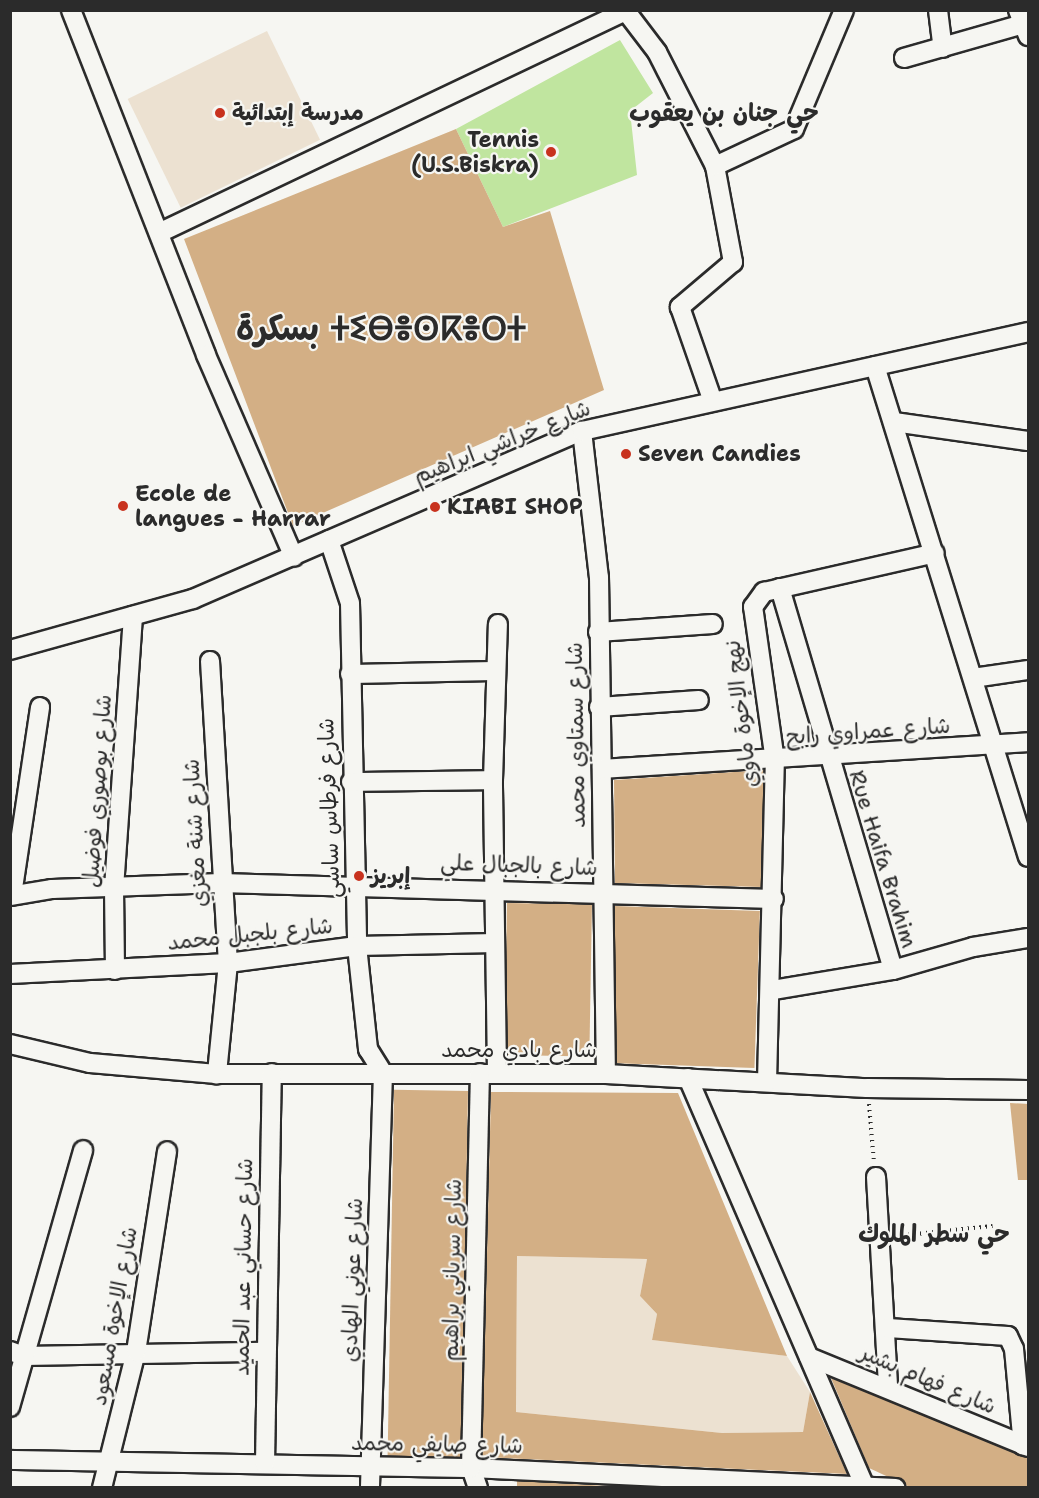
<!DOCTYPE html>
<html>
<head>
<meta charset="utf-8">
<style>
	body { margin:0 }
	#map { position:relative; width:1039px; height:1498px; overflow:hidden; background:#f6f6f2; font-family:"Shantell Sans","Playpen Sans Arabic","Noto Sans Tifinagh",sans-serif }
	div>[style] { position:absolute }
	.built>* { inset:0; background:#ece1d1; transform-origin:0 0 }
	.green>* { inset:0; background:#c0e59f }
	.building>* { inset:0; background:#d3af85; transform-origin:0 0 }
	.path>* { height:4px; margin-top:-2px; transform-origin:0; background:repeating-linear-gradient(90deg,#2b2b2b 0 1.5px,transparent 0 6px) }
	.roads { filter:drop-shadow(2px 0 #2b2b2b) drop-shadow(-2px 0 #2b2b2b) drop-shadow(0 2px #2b2b2b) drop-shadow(0 -2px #2b2b2b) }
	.minor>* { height:18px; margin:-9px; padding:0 9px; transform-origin:9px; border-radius:9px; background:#f6f6f2 }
	.dots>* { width:16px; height:16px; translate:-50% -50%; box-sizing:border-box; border:3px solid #f6f6f2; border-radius:50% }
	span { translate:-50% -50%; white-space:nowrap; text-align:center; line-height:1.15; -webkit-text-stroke:4.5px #f6f6f2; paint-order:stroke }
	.poi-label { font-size:22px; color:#2b2b2b; font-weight:700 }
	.left { translate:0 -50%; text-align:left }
	.right { translate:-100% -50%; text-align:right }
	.street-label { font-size:22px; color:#2b2b2b }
	.neighbourhood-label { font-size:24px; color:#2b2b2b; font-weight:700 }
	.town-label { font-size:34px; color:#2b2b2b; font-weight:700 }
	.frame { position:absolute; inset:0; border:12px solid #2b2b2b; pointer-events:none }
</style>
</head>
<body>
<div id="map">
	<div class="built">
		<div style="left:267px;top:31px;width:121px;height:155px;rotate:64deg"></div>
		<div style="clip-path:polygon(517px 1256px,647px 1259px,640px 1296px,657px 1314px,652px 1340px,787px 1356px,810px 1392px,803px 1432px,722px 1433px,516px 1412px)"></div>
	</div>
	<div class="green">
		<div style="clip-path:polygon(620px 40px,653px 93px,630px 111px,637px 175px,503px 227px,456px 129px)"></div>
	</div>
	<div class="building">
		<div style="clip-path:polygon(456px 129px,503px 227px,550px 211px,604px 390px,293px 526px,184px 239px)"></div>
		<div style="clip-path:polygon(764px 770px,761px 887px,615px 883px,614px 780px)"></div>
		<div style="left:507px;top:903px;width:85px;height:152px;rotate:1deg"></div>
		<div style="left:615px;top:906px;width:145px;height:157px;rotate:2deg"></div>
		<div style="left:468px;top:1091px;width:366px;height:74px;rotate:91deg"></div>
		<div style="clip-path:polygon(491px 1092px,678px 1093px,787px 1356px,652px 1340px,657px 1314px,640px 1296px,647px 1259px,517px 1256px,516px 1412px,722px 1433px,803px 1432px,810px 1392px,847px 1474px,482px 1457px)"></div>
		<div style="clip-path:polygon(1010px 1103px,1029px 1104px,1029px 1180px,1018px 1180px)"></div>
		<div style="clip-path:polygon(831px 1378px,1029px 1458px,1029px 1488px,912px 1488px,869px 1468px)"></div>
		<div style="clip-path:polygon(517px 1481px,646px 1488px,517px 1488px)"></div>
	</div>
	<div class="path">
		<div style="left:869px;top:1104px;width:58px;rotate:85.1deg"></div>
		<div style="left:896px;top:1236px;width:97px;rotate:-5.9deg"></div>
	</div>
	<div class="roads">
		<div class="minor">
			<div style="left:71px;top:10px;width:370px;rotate:68.6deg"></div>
			<div style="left:206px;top:355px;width:220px;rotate:66.5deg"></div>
			<div style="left:625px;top:10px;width:53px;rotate:52.7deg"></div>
			<div style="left:657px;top:52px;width:128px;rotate:63deg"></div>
			<div style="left:715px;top:166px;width:98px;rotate:79.4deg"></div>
			<div style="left:733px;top:262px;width:70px;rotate:139.7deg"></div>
			<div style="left:680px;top:307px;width:97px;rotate:70.8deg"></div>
			<div style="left:938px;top:10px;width:38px;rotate:83deg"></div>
			<div style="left:1018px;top:10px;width:28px;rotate:69deg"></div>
			<div style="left:904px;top:58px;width:124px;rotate:-15.9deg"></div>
			<div style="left:715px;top:166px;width:87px;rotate:-25.1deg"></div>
			<div style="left:794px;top:129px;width:129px;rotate:-67.2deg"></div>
			<div style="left:161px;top:232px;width:517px;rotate:-25.43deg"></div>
			<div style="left:875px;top:366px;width:514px;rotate:72.69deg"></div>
			<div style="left:894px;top:422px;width:135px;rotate:8.1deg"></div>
			<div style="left:582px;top:431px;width:147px;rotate:83.4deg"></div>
			<div style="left:599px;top:577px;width:497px;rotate:89.2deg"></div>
			<div style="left:329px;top:540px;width:66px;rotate:71.6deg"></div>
			<div style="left:350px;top:603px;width:343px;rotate:88.8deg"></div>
			<div style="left:357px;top:946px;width:104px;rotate:83.9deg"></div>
			<div style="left:368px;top:1049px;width:28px;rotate:58deg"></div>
			<div style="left:383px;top:1073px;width:415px;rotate:91.8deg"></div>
			<div style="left:780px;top:588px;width:398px;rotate:73.5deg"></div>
			<div style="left:598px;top:632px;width:115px;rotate:-4deg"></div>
			<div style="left:10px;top:650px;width:190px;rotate:-15.6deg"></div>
			<div style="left:193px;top:599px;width:424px;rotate:-23.4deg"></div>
			<div style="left:582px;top:431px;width:457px;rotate:-12.5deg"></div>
			<div style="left:210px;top:661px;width:303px;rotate:86.6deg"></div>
			<div style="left:228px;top:963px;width:112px;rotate:95.7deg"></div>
			<div style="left:350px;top:674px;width:146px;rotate:-1.2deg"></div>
			<div style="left:973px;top:678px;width:56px;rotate:-8.3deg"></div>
			<div style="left:599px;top:707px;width:100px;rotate:-4deg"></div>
			<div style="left:602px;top:769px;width:427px;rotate:-3.6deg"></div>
			<div style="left:351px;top:782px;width:142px;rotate:-0.8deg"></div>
			<div style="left:12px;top:895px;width:190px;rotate:-81.5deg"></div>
			<div style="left:10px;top:896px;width:43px;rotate:-9.5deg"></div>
			<div style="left:52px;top:889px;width:169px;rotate:-2deg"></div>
			<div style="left:221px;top:883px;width:553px;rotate:1.66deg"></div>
			<div style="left:115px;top:970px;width:82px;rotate:-90.7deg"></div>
			<div style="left:114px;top:888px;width:273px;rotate:-86deg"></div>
			<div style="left:10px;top:974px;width:218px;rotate:-2.9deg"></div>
			<div style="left:228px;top:963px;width:130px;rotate:-7.5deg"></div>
			<div style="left:357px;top:946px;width:138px;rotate:-1.2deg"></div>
			<div style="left:773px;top:990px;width:122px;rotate:-9.5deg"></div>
			<div style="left:893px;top:970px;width:83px;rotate:-16deg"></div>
			<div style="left:973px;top:947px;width:56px;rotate:-9.3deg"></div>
			<div style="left:10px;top:1044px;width:82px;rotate:13.4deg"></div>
			<div style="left:90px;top:1063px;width:127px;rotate:5deg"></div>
			<div style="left:217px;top:1074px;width:389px"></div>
			<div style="left:606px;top:1074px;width:261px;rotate:3.1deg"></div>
			<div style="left:867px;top:1088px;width:161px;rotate:0.7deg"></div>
			<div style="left:497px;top:1073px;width:293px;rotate:-90.8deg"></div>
			<div style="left:493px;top:780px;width:156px;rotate:-88.2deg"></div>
			<div style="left:688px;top:1078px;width:447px;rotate:66.6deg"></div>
			<div style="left:767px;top:1082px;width:321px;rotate:-88.6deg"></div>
			<div style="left:775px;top:761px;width:156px;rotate:-98.1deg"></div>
			<div style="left:753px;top:607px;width:19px;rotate:-54deg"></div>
			<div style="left:764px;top:592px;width:175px;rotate:-12.8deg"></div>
			<div style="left:876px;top:1177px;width:209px;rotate:86.7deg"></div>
			<div style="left:888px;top:1328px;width:120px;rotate:3.8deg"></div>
			<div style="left:1008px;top:1336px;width:14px;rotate:65deg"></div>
			<div style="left:1014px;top:1349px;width:97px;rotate:84.7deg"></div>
			<div style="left:10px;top:1351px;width:15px;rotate:20deg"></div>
			<div style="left:24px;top:1356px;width:241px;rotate:-1deg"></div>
			<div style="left:809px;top:1357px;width:237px;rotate:22.3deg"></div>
			<div style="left:10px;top:1407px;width:267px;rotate:-74.1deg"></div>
			<div style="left:10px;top:1460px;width:461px;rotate:1deg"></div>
			<div style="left:471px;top:1468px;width:425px;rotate:2.7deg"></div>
			<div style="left:265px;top:1463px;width:390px;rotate:-89deg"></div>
			<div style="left:102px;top:1488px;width:140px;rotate:-76deg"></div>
			<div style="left:136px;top:1352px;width:203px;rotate:-81.2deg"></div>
			<div style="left:478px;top:1488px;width:21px;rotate:-109deg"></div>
			<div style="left:471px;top:1468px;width:395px;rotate:-88.7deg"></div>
		</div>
	</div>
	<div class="dots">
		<div style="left:220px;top:113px;background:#c8321e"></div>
		<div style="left:551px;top:152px;background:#c8321e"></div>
		<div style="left:626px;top:454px;background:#c8321e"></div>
		<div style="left:123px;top:506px;background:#c8321e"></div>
		<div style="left:435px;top:507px;background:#c8321e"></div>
		<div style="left:359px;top:876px;background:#c8321e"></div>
	</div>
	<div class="poi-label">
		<span class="left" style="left:232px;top:113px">مدرسة إبتدائية</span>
		<span class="right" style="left:539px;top:152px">Tennis<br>(U.S.Biskra)</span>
		<span class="left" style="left:638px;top:454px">Seven Candies</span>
		<span class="left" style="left:135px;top:506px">Ecole de<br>langues - Harrar</span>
		<span class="left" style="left:447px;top:507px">KIABI SHOP</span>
		<span class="left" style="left:371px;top:876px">إبريز</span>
	</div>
	<div class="street-label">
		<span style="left:502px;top:442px;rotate:-22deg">شارع خراشي ابراهيم</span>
		<span style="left:741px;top:714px;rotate:-97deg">نهج الإخوة ماوي</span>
		<span style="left:868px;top:731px;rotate:-4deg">شارع عمراوي رابح</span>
		<span style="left:576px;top:735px;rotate:-91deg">شارع سمتاوي محمد</span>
		<span style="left:97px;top:791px;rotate:-86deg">شارع بوصوري فوضيل</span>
		<span style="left:329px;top:808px;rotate:-92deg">شارع فرطاس ساسي</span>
		<span style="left:195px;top:833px;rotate:-93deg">شارع شنة مغزي</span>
		<span style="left:883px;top:859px;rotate:73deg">Rue Haifa Brahim</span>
		<span style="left:519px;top:865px;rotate:2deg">شارع بالجبال علي</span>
		<span style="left:250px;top:934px;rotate:-6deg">شارع بلجبل محمد</span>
		<span style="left:519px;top:1050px">شارع بادي محمد</span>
		<span style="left:243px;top:1267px;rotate:-89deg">شارع حساني عبد الحميد</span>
		<span style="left:452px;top:1270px;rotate:-89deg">شارع سرياني براهيم</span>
		<span style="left:352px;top:1280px;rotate:-88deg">شارع عوني الهادي</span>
		<span style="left:114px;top:1316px;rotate:-80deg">شارع الإخوة مسعود</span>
		<span style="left:928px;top:1379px;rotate:23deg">شارع فهام بشير</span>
		<span style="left:437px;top:1444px;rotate:1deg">شارع صايفي محمد</span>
	</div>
	<div class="neighbourhood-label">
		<span style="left:724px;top:114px">حي جنان بن يعقوب</span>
		<span style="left:934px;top:1235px">حي سطر الملوك</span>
	</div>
	<div class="town-label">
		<span style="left:381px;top:329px">بسكرة ⵜⵉⴱⴻⵙⴽⴻⵔⵜ</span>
	</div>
	<div class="frame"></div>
</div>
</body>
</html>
